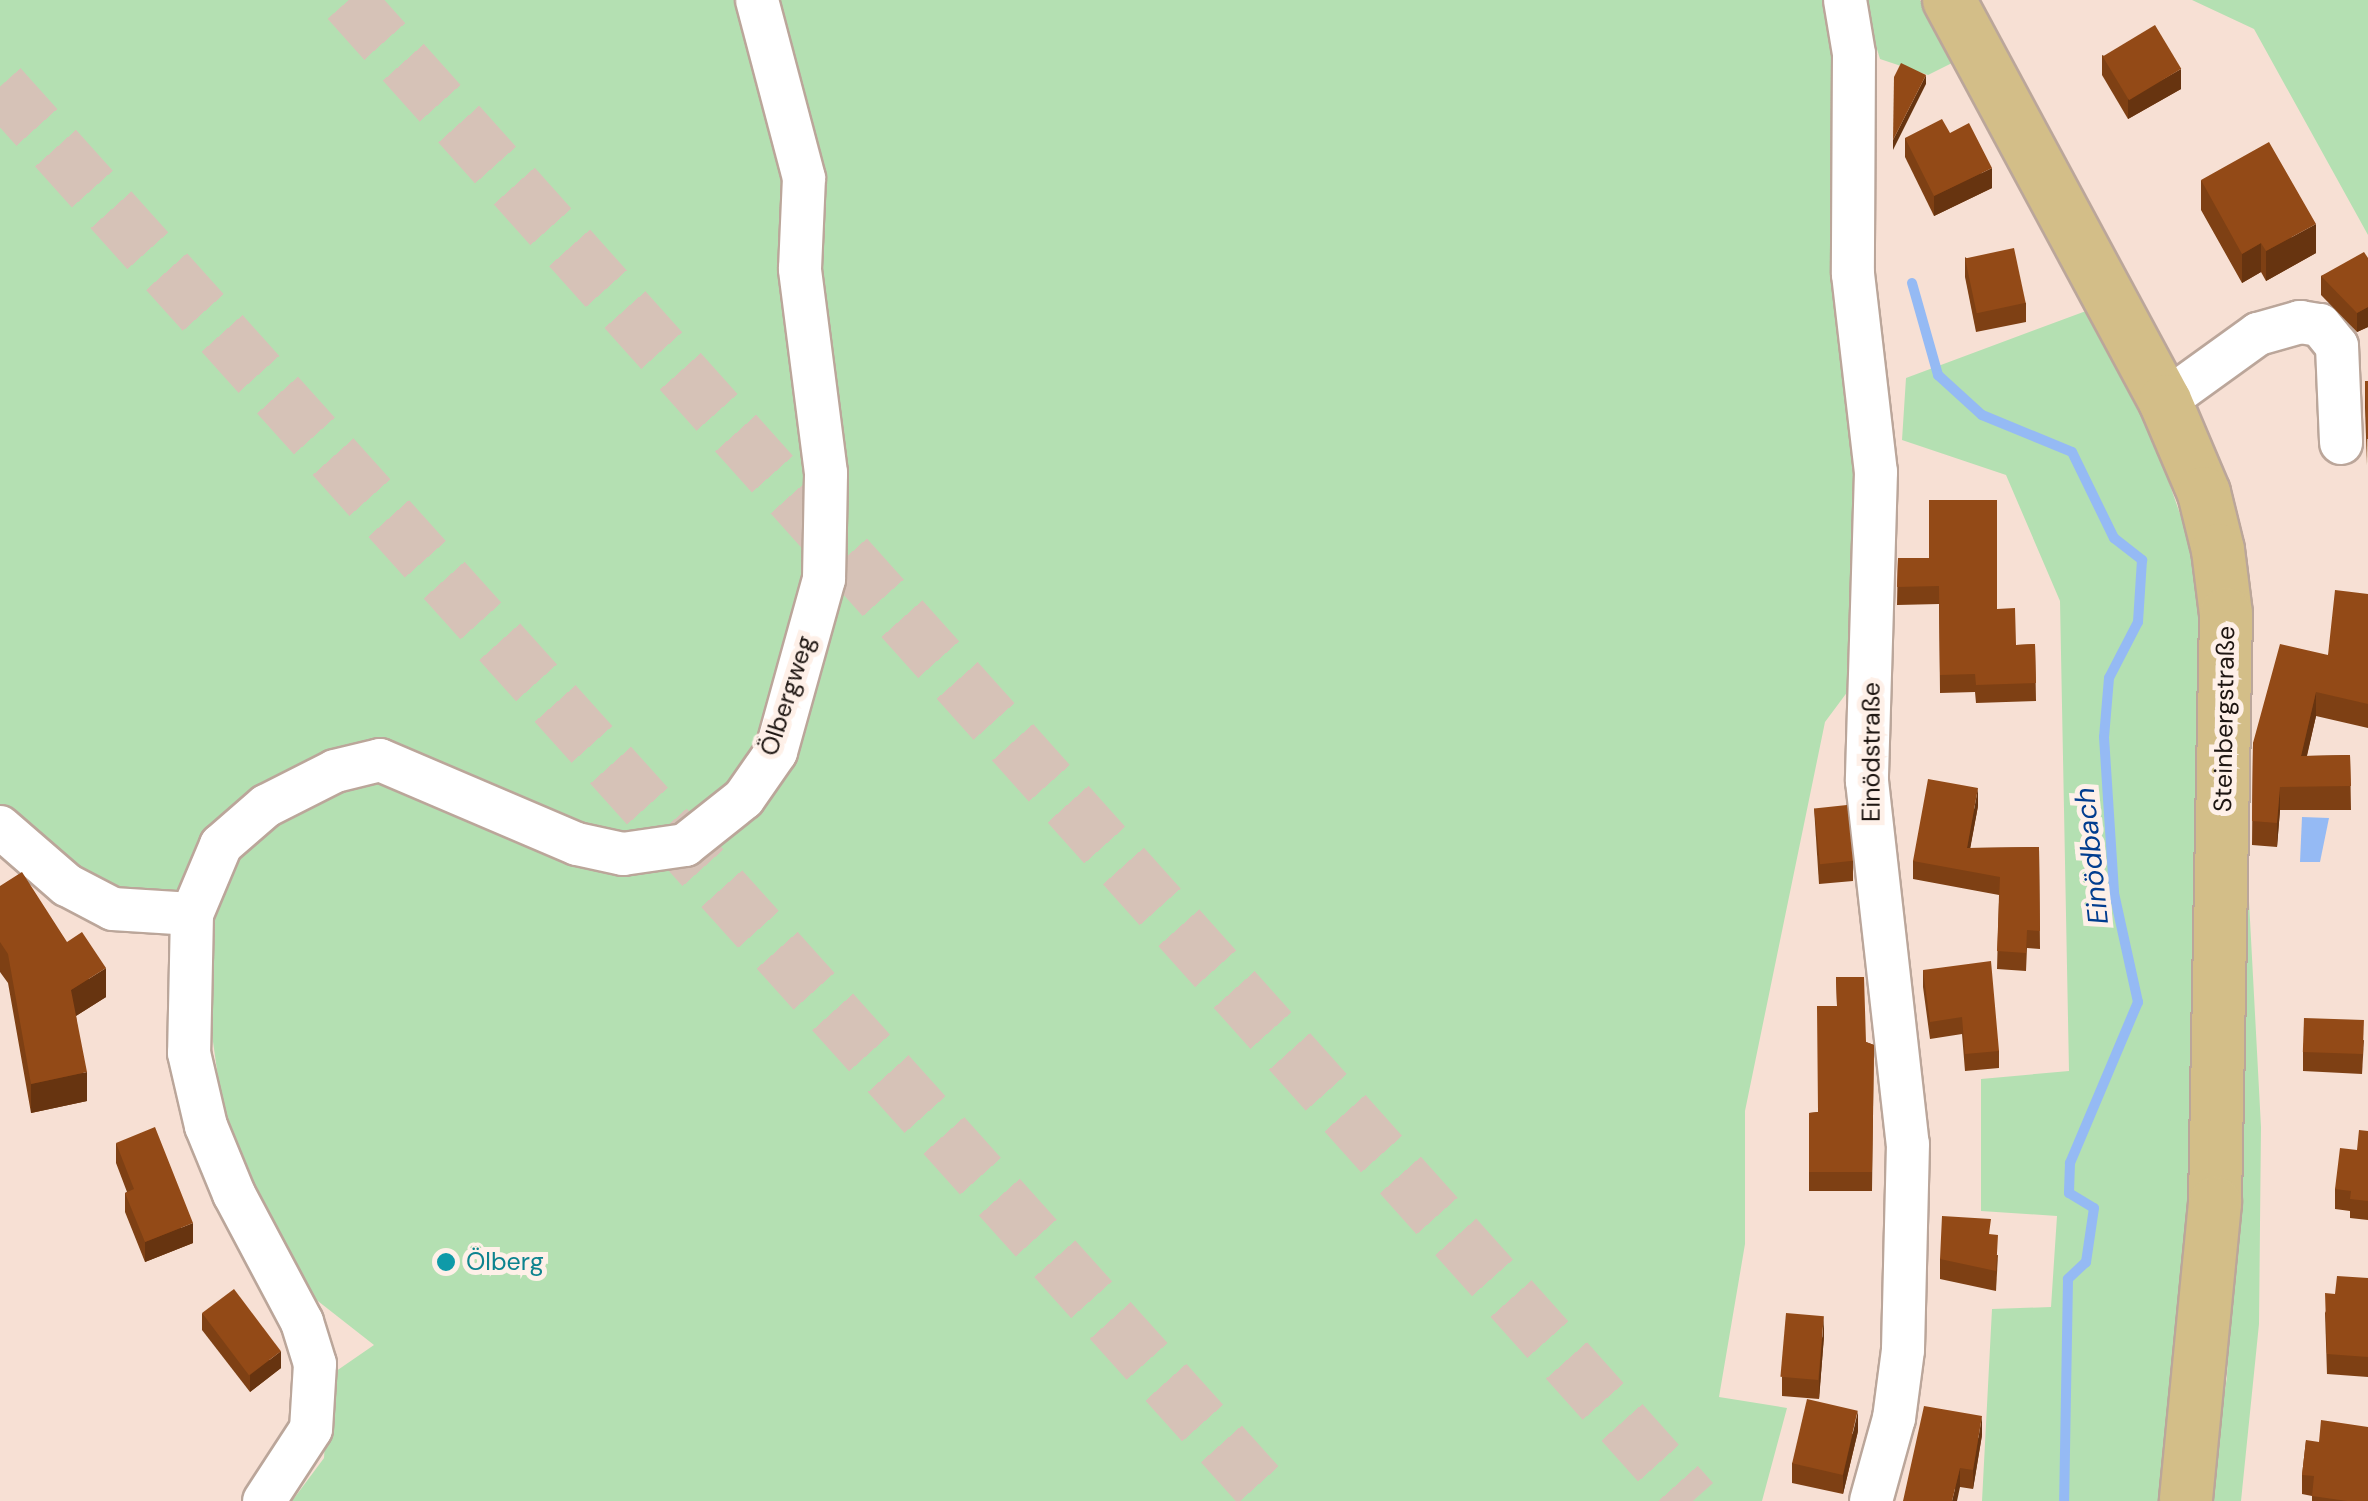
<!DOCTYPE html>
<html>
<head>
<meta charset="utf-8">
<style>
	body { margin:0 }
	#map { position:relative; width:2368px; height:1501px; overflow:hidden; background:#f7e0d4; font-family:"DM Sans",sans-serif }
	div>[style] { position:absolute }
	.green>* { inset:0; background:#b4e0b2 }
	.water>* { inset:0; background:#95baf4 }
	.stream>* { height:10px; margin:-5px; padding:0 5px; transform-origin:5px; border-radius:5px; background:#95baf4 }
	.highway-tunnel>* { height:55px; margin-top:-27.5px; transform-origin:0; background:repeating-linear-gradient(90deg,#d6c2b7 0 55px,transparent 0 83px) }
	.roads { filter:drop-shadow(2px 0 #bba69a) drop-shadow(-2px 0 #bba69a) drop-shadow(0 2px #bba69a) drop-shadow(0 -2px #bba69a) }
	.minor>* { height:42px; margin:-21px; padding:0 21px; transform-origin:21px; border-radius:21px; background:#fff }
	.major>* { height:52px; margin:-26px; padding:0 26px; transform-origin:26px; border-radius:26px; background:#d3be88 }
	.wall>* { inset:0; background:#7e4014 }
	.shaded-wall>* { inset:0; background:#673410 }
	.building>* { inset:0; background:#934a17; transform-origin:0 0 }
	.dots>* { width:28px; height:28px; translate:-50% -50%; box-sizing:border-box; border:5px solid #fef0e8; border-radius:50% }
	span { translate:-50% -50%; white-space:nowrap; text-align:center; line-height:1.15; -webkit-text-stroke:10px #fef0e8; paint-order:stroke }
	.street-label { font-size:25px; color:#1e1612 }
	.culture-label { font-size:25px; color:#0d838f }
	.left { translate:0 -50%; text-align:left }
	.water-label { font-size:28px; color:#013d8f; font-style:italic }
</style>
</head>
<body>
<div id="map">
	<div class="green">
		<div style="clip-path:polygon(0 0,1831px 0,1862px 431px,1854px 683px,1825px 722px,1745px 1111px,1745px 1244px,1719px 1397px,1787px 1408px,1762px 1501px,292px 1501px,324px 1458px,329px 1376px,374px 1345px,300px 1287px,229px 1156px,195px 913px,58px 865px,0 811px)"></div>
		<div style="clip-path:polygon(1862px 0,1920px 0,1952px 63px,1928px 75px,1880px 59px)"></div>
		<div style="clip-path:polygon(2192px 0,2368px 0,2368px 235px,2254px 29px)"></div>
		<div style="clip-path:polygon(2086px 311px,2156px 445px,2187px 534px,2201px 620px,2202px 1116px,2164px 1501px,1982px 1501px,1992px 1309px,2051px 1307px,2057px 1216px,1981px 1211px,1981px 1079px,2069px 1071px,2060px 601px,2006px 475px,1902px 440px,1906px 378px)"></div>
		<div style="clip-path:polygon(2242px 899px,2249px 901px,2261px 1127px,2259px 1324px,2241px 1501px,2207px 1501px,2227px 1377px)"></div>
	</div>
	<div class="water">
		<div style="clip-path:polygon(2302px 817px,2329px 818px,2320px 862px,2300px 862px)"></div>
	</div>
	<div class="stream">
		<div style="left:1912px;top:283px;width:96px;rotate:74.2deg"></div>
		<div style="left:1938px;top:375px;width:59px;rotate:42.3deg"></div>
		<div style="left:1982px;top:415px;width:97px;rotate:22.3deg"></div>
		<div style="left:2072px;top:452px;width:96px;rotate:64deg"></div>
		<div style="left:2114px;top:538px;width:36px;rotate:38deg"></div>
		<div style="left:2142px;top:560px;width:62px;rotate:93.7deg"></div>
		<div style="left:2138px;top:622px;width:63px;rotate:117.4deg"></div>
		<div style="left:2109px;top:678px;width:59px;rotate:94.8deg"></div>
		<div style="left:2104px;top:737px;width:156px;rotate:86.3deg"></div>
		<div style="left:2114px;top:893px;width:112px;rotate:77.6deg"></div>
		<div style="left:2138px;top:1002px;width:175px;rotate:112.9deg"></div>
		<div style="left:2070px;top:1163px;width:30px;rotate:92deg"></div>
		<div style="left:2069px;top:1193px;width:29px;rotate:31deg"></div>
		<div style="left:2094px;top:1208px;width:55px;rotate:98.4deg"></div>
		<div style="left:2086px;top:1262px;width:25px;rotate:137deg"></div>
		<div style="left:2068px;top:1279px;width:222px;rotate:91deg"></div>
	</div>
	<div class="highway-tunnel">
		<div style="left:348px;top:0;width:2015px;rotate:48.14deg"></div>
		<div style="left:0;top:86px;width:1903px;rotate:48.02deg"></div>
	</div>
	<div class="roads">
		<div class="minor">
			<div style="left:1845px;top:0;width:55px;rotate:80.5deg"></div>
			<div style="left:1854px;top:54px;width:220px;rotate:90.3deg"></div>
			<div style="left:1853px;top:274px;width:199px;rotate:83.4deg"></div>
			<div style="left:1876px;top:472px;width:309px;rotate:91.7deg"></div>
			<div style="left:1867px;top:781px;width:365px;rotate:83.6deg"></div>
			<div style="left:1908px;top:1144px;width:206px;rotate:91.4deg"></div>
			<div style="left:1903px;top:1350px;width:69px;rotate:97.5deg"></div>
			<div style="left:1894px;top:1418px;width:86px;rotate:105.5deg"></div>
			<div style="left:2165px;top:401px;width:115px;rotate:-35.8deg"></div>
			<div style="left:2258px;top:334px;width:44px;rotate:-15.9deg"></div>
			<div style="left:2300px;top:322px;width:20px;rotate:9deg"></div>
			<div style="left:2320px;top:325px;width:27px;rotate:51deg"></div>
			<div style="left:2337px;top:346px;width:97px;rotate:87.6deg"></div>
			<div style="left:0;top:827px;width:89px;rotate:40.9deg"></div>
			<div style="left:67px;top:885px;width:52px;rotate:27.6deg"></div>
			<div style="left:113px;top:909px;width:79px;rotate:3.6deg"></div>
			<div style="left:192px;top:914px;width:139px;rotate:91.2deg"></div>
			<div style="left:189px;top:1053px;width:75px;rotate:76.9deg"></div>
			<div style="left:206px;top:1126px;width:74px;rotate:67.6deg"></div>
			<div style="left:234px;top:1194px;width:145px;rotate:62deg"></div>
			<div style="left:302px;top:1322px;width:44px;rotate:72.8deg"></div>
			<div style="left:315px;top:1364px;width:65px;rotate:93.5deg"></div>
			<div style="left:311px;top:1429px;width:86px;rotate:123.1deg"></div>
			<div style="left:192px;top:914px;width:75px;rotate:-67.2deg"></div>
			<div style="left:221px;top:845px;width:60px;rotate:-40.9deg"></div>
			<div style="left:266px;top:806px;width:77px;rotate:-26.9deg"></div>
			<div style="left:335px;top:771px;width:46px;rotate:-13.7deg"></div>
			<div style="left:380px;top:760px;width:214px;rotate:23.1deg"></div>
			<div style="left:577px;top:844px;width:47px;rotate:12.3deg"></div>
			<div style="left:623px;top:854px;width:63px;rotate:-8.3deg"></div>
			<div style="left:685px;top:845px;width:75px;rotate:-38.5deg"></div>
			<div style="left:744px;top:798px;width:56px;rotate:-55.2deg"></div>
			<div style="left:776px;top:752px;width:180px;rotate:-74.5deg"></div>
			<div style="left:824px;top:579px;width:106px;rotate:-88.9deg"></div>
			<div style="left:826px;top:473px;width:206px;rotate:-97.3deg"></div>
			<div style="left:800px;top:269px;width:91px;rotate:-87.5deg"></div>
			<div style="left:804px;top:178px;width:184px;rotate:-104.8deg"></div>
		</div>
		<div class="major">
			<div style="left:1949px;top:0;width:455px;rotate:61.7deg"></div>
			<div style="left:2165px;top:401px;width:100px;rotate:67deg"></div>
			<div style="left:2204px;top:493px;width:59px;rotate:76.2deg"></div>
			<div style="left:2218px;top:550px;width:64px;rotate:82.9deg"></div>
			<div style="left:2226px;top:614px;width:589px;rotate:91.07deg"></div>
			<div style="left:2215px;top:1203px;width:299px;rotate:95.6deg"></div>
		</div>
	</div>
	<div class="wall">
		<div style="clip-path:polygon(2102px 55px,2181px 89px,2128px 119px,2102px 75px)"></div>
		<div style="clip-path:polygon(1950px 133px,1992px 188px,1934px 216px,1905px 157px,1905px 138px)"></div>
		<div style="clip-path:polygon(2201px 180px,2316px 253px,2266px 281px,2261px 272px,2242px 283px,2201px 210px)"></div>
		<div style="clip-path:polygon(1965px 257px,2026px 303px,2026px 322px,1976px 332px,1965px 277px)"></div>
		<div style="clip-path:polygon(2368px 258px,2368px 327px,2357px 332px,2321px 295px,2321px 276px)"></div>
		<div style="clip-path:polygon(2365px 381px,2368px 381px,2367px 465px,2365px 408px)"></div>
		<div style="clip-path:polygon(1898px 558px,1997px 609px,2016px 645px,2035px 644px,2036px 701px,1976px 703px,1975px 692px,1940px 693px,1939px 604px,1897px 605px)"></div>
		<div style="clip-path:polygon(2368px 594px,2368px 728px,2316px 716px,2307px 756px,2350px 755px,2351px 810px,2280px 810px,2277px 847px,2252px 845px,2253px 743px,2328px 655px)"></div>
		<div style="clip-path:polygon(1978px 806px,1970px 848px,2039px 847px,2040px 949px,2027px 948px,2026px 971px,1997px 969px,1999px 895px,1913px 879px,1913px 861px)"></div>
		<div style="clip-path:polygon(1814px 808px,1853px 861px,1853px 881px,1819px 884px)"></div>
		<div style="clip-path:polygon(0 886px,106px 997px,76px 1016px,87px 1101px,31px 1113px,8px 983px,0 972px)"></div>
		<div style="clip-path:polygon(1923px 970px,1999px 1051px,1999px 1068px,1965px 1071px,1962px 1034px,1930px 1039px,1923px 987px)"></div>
		<div style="clip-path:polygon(1836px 977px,1866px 1042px,1874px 1045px,1872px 1191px,1809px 1191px,1809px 1113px,1818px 1112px,1837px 1006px)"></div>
		<div style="clip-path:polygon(2364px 1040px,2362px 1074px,2303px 1071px,2303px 1052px)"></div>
		<div style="clip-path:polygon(2368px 1131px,2368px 1220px,2350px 1218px,2350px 1211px,2335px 1209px,2335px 1189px)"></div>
		<div style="clip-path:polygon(116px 1143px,193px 1243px,145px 1262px,125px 1212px,125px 1193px,127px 1192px,116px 1163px)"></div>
		<div style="clip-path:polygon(1998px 1255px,1996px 1291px,1940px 1279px,1940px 1259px)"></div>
		<div style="clip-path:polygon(2368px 1278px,2368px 1377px,2327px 1374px,2325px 1313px,2335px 1294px)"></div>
		<div style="clip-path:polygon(202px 1313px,281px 1368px,250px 1392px,202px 1330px)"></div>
		<div style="clip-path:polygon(1824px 1336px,1819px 1399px,1782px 1396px,1782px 1377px)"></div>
		<div style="clip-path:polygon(1858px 1431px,1843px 1494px,1792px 1483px,1792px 1463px)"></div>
		<div style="clip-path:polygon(1982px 1435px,1973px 1489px,1960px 1487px,1903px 1501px)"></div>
		<div style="clip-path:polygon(2306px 1440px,2368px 1501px,2312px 1501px,2312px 1496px,2302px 1494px,2302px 1475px)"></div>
	</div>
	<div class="shaded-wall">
		<div style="clip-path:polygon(2181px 69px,2181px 89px,2128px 119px,2128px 99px)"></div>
		<div style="clip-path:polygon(1926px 75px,1926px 84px,1893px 150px,1893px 140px)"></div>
		<div style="clip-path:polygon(1992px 168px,1992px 188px,1934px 216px,1934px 196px)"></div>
		<div style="clip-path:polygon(2316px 224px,2316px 253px,2266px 281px,2266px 251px)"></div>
		<div style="clip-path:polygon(2261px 243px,2261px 272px,2242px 283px,2242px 254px)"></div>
		<div style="clip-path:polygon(2368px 307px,2368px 327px,2357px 332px,2357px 313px)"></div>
		<div style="clip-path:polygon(2316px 692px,2316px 716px,2301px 780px,2301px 756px)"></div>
		<div style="clip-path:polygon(2280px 787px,2280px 810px,2277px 847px,2277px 823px)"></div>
		<div style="clip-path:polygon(1978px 788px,1978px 806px,1967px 866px,1967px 848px)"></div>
		<div style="clip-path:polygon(106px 968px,106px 997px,71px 1019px,71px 990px)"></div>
		<div style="clip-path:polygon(87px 1072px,87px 1101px,31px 1113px,31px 1084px)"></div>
		<div style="clip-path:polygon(193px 1223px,193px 1243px,145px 1262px,145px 1242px)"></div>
		<div style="clip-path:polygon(1824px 1316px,1824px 1336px,1819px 1399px,1819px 1379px)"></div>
		<div style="clip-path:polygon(281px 1351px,281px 1368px,250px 1392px,250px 1375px)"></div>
		<div style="clip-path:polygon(1858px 1411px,1858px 1431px,1843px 1494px,1843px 1475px)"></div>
		<div style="clip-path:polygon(1982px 1416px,1982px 1435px,1973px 1489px,1973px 1470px)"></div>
		<div style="clip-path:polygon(1960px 1468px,1960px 1487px,1957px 1501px,1952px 1501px)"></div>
	</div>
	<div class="building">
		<div style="left:2155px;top:25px;width:51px;height:61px;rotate:59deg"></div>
		<div style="clip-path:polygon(1901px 63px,1926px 75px,1893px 140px,1894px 77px)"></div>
		<div style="clip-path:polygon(1942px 119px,1950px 133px,1969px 123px,1992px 168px,1934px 196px,1905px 138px)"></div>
		<div style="clip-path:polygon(2269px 142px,2316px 224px,2266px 251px,2261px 243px,2242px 254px,2201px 180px)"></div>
		<div style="left:2014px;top:248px;width:56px;height:50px;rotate:78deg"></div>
		<div style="clip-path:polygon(2364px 252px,2368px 258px,2368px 307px,2357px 313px,2321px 276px)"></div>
		<div style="clip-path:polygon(2365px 381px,2368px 381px,2368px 439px,2367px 439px)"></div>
		<div style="clip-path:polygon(1929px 500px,1997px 500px,1997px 609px,2015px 608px,2016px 645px,2035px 644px,2036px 683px,1976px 685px,1975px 674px,1940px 675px,1939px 586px,1897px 587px,1898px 558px,1929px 558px)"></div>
		<div style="clip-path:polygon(2335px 590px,2368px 594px,2368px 704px,2316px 692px,2301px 756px,2350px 755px,2351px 786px,2280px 787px,2277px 823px,2252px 821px,2253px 743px,2280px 644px,2328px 655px)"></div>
		<div style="clip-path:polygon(1928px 779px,1978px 788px,1967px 848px,2039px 847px,2040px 931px,2027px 930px,2026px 953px,1997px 951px,2000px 877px,1913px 861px)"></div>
		<div style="left:1847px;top:805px;width:56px;height:33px;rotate:84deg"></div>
		<div style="clip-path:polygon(22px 872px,67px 942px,82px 932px,106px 968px,71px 990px,87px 1072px,31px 1084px,8px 954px,0 942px,0 886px)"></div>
		<div style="clip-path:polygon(1991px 961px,1999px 1051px,1965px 1054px,1962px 1017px,1930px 1022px,1923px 970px)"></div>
		<div style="clip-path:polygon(1836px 977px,1864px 977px,1866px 1042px,1874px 1045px,1872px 1172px,1809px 1172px,1809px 1113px,1818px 1112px,1817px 1006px,1837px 1006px)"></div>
		<div style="left:2304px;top:1018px;width:60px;height:34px;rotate:2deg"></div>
		<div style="clip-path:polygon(155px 1127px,193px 1223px,145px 1242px,125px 1193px,134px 1189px,116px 1143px)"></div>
		<div style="clip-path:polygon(2359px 1130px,2368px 1131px,2368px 1201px,2350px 1199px,2351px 1191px,2335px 1189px,2340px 1148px,2357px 1150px)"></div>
		<div style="clip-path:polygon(1942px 1216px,1991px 1219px,1989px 1234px,1998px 1235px,1996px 1271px,1940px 1259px)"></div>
		<div style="clip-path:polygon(2337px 1276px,2368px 1278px,2368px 1357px,2327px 1354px,2325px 1293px,2335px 1294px)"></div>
		<div style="left:234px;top:1289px;width:78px;height:40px;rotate:53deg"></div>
		<div style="left:1786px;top:1313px;width:38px;height:64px;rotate:5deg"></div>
		<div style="left:1807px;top:1399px;width:52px;height:66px;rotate:13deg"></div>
		<div style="clip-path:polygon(1924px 1406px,1982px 1416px,1973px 1470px,1960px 1468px,1952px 1501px,1903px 1501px)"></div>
		<div style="clip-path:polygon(2321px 1420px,2368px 1427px,2368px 1501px,2347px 1501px,2312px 1496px,2314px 1476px,2302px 1475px,2306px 1440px,2319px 1442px)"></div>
	</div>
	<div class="dots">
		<div style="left:446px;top:1262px;background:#0f9aa8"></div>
	</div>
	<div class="street-label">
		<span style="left:788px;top:696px;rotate:-72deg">Ölbergweg</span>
		<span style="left:2225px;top:719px;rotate:-89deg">Steinbergstraße</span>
		<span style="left:1872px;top:752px;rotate:-90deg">Einödstraße</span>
	</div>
	<div class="culture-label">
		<span class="left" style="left:466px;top:1262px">Ölberg</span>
	</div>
	<div class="water-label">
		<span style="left:2092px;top:856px;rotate:-96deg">Einödbach</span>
	</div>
</div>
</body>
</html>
